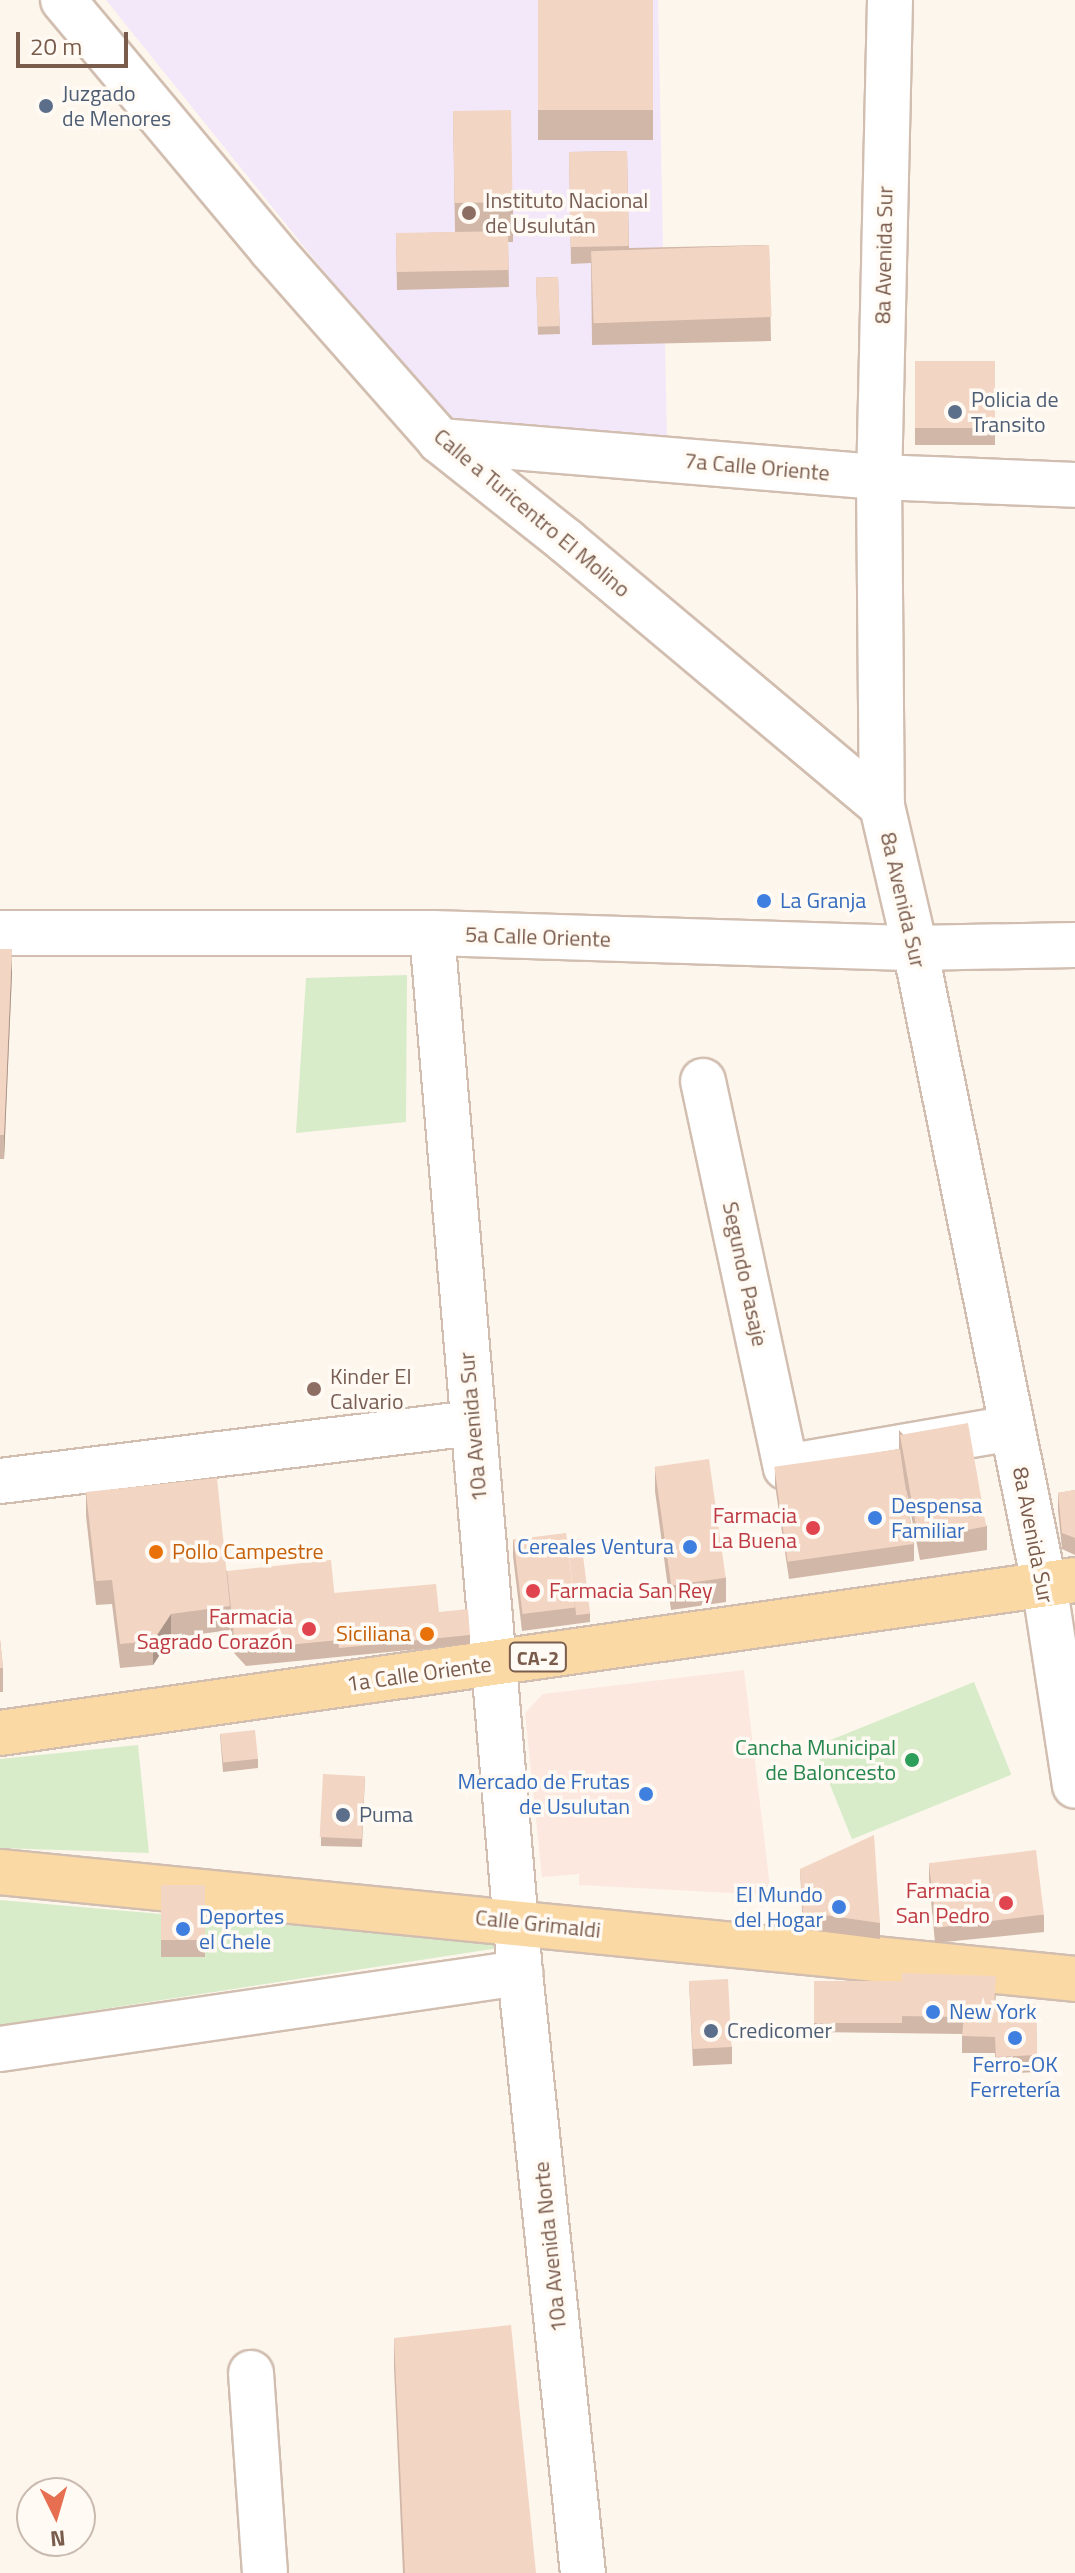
<!DOCTYPE html>
<html>
<head>
<meta charset="utf-8">
<style>
	body { margin:0 }
	#map { position:relative; width:1075px; height:2573px; overflow:hidden; background:#fdf6ec; font-family:"Titillium Web",sans-serif }
	div>[style] { position:absolute }
	.commercial>* { inset:0; background:#fde8e0 }
	.education>* { inset:0; background:#f3e8fa }
	.green>* { inset:0; background:#d8ecc9; transform-origin:0 0 }
	.roads { filter:drop-shadow(2px 0 #d1beb0) drop-shadow(-2px 0 #d1beb0) drop-shadow(0 2px #d1beb0) drop-shadow(0 -2px #d1beb0) }
	.minor>* { height:44px; margin:-22px; padding:0 22px; transform-origin:22px; border-radius:22px; background:#fff }
	.major>* { height:44px; margin:-22px; padding:0 22px; transform-origin:22px; border-radius:22px; background:#fbd9a5 }
	.wall>* { inset:0; background:#d1b7a8; transform-origin:0 0 }
	.shaded-wall>* { inset:0; background:#aa9588 }
	.building>* { inset:0; background:#f3d5c3; transform-origin:0 0 }
	.dots>* { width:22px; height:22px; translate:-50% -50%; box-sizing:border-box; border:4px solid #fffaf3; border-radius:50% }
	span { translate:-50% -50%; white-space:nowrap; text-align:center; line-height:1.15; -webkit-text-stroke:7px #fffaf3; paint-order:stroke }
	.shield-label span { padding:2px 6px; background:#fffaf3; border:2px solid; border-radius:6px; -webkit-text-stroke-width:0 }
	.shield-label { font-size:20px; color:#7a5c4d; font-weight:700 }
	.service-label { font-size:22px; color:#4e5e75 }
	.left { translate:0 -50%; text-align:left }
	.education-label { font-size:22px; color:#785e54 }
	.street-label { font-size:22px; color:#7a5c4d }
	.shop-label { font-size:22px; color:#366cbe }
	.right { translate:-100% -50%; text-align:right }
	.health-label { font-size:22px; color:#be3a42 }
	.food-label { font-size:22px; color:#c56008 }
	.leisure-label { font-size:22px; color:#27864d }
	.north { position:absolute; left:16px; top:2477px; width:80px; height:80px; box-sizing:border-box; background:#fffaf3; border:2px solid #cabbb1; border-radius:50%; rotate:175deg; font-size:22px; font-weight:700; line-height:32px; text-align:center; color:#7a5c4d }
	.north::after { content:''; display:block; margin:auto; width:28px; height:36px; background:#e76f51; clip-path:polygon(50% 0,100% 100%,50% 72%,0 100%) }
	.scale { position:absolute; left:16px; top:32px; width:112px; height:36px; box-sizing:border-box; border:4px solid #7a5c4d; border-top:0; padding-left:10px; font-size:24px; line-height:28px; white-space:nowrap; color:#7a5c4d; -webkit-text-stroke:6px #fffaf3; paint-order:stroke }
</style>
</head>
<body>
<div id="map">
	<div class="commercial">
		<div style="clip-path:polygon(744px 1670px,771px 1895px,579px 1885px,579px 1874px,542px 1877px,525px 1713px,543px 1694px)"></div>
	</div>
	<div class="education">
		<div style="clip-path:polygon(106px 0,658px 0,667px 441px,448px 426px)"></div>
	</div>
	<div class="green">
		<div style="clip-path:polygon(407px 975px,406px 1122px,296px 1133px,306px 978px)"></div>
		<div style="left:974px;top:1682px;width:100px;height:172px;rotate:68deg"></div>
		<div style="clip-path:polygon(138px 1745px,149px 1853px,0 1848px,0 1759px)"></div>
		<div style="clip-path:polygon(0 1900px,518px 1945px,0 2025px)"></div>
	</div>
	<div class="roads">
		<div class="minor">
			<div style="left:63px;top:0;width:324px;rotate:50.1deg"></div>
			<div style="left:271px;top:249px;width:256px;rotate:48.6deg"></div>
			<div style="left:440px;top:441px;width:161px;rotate:38.4deg"></div>
			<div style="left:566px;top:541px;width:412px;rotate:40deg"></div>
			<div style="left:890px;top:0;width:477px;rotate:91.3deg"></div>
			<div style="left:879px;top:477px;width:329px;rotate:89.5deg"></div>
			<div style="left:882px;top:806px;width:146px;rotate:76.9deg"></div>
			<div style="left:915px;top:948px;width:648px;rotate:78.52deg"></div>
			<div style="left:1044px;top:1583px;width:205px;rotate:81.3deg"></div>
			<div style="left:440px;top:441px;width:440px;rotate:4.7deg"></div>
			<div style="left:879px;top:477px;width:196px;rotate:2.3deg"></div>
			<div style="left:0;top:933px;width:432px"></div>
			<div style="left:432px;top:933px;width:483px;rotate:1.8deg"></div>
			<div style="left:915px;top:948px;width:160px;rotate:-1.1deg"></div>
			<div style="left:432px;top:933px;width:1044px;rotate:85.16deg"></div>
			<div style="left:520px;top:1973px;width:603px;rotate:84.01deg"></div>
			<div style="left:703px;top:1081px;width:395px;rotate:77.9deg"></div>
			<div style="left:786px;top:1467px;width:229px;rotate:-9.8deg"></div>
			<div style="left:0;top:1481px;width:476px;rotate:-7deg"></div>
			<div style="left:0;top:2049px;width:526px;rotate:-8.32deg"></div>
			<div style="left:251px;top:2373px;width:200px;rotate:86deg"></div>
		</div>
		<div class="major">
			<div style="left:0;top:1733px;width:1086px;rotate:-8.1deg"></div>
			<div style="left:0;top:1872px;width:1080px;rotate:5.68deg"></div>
		</div>
	</div>
	<div class="wall">
		<div style="left:538px;top:0;width:115px;height:140px"></div>
		<div style="clip-path:polygon(453px 112px,513px 202px,513px 242px,508px 242px,509px 287px,397px 290px,396px 234px,455px 232px)"></div>
		<div style="clip-path:polygon(627px 151px,629px 248px,769px 245px,771px 341px,592px 345px,591px 263px,571px 264px,569px 152px)"></div>
		<div style="left:558px;top:277px;width:57px;height:22px;rotate:88deg"></div>
		<div style="left:995px;top:361px;width:84px;height:80px;rotate:90deg"></div>
		<div style="clip-path:polygon(0 949px,12px 973px,4px 1159px,0 1159px)"></div>
		<div style="clip-path:polygon(899px 1430px,987px 1526px,987px 1550px,920px 1560px,905px 1484px,914px 1544px,914px 1561px,789px 1579px,775px 1485px,775px 1469px,899px 1449px)"></div>
		<div style="clip-path:polygon(655px 1467px,726px 1578px,726px 1602px,671px 1610px,655px 1491px)"></div>
		<div style="clip-path:polygon(1075px 1490px,1075px 1555px,1062px 1549px,1058px 1510px,1058px 1493px)"></div>
		<div style="clip-path:polygon(86px 1492px,227px 1571px,334px 1593px,439px 1612px,470px 1635px,470px 1644px,246px 1666px,234px 1653px,230px 1625px,230px 1630px,171px 1638px,153px 1665px,120px 1668px,112px 1604px,96px 1605px,86px 1516px)"></div>
		<div style="clip-path:polygon(513px 1539px,590px 1613px,590px 1622px,522px 1631px,513px 1556px)"></div>
		<div style="clip-path:polygon(0 1639px,3px 1668px,3px 1692px,0 1692px)"></div>
		<div style="clip-path:polygon(220px 1734px,258px 1759px,258px 1768px,223px 1772px)"></div>
		<div style="clip-path:polygon(365px 1776px,362px 1847px,321px 1846px,321px 1837px)"></div>
		<div style="clip-path:polygon(929px 1863px,1044px 1915px,1044px 1932px,935px 1943px,929px 1879px)"></div>
		<div style="clip-path:polygon(800px 1869px,880px 1923px,880px 1939px,803px 1929px)"></div>
		<div style="left:161px;top:1885px;width:44px;height:72px"></div>
		<div style="clip-path:polygon(689px 1981px,732px 2047px,732px 2064px,693px 2066px)"></div>
		<div style="clip-path:polygon(814px 1981px,996px 1993px,995px 2006px,1036px 2004px,1037px 2072px,996px 2074px,995px 2053px,962px 2053px,962px 2034px,814px 2032px)"></div>
		<div style="clip-path:polygon(394px 2338px,536px 2573px,403px 2573px,394px 2368px)"></div>
	</div>
	<div class="shaded-wall">
		<div style="clip-path:polygon(12px 949px,12px 973px,4px 1159px,4px 1135px)"></div>
		<div style="clip-path:polygon(171px 1614px,171px 1638px,153px 1665px,153px 1641px)"></div>
	</div>
	<div class="building">
		<div style="left:538px;top:0;width:115px;height:110px"></div>
		<div style="left:511px;top:110px;width:92px;height:58px;rotate:89deg"></div>
		<div style="left:627px;top:151px;width:95px;height:58px;rotate:89deg"></div>
		<div style="left:508px;top:231px;width:39px;height:112px;rotate:89deg"></div>
		<div style="left:769px;top:245px;width:72px;height:178px;rotate:88deg"></div>
		<div style="left:558px;top:277px;width:49px;height:22px;rotate:88deg"></div>
		<div style="left:995px;top:361px;width:67px;height:80px;rotate:90deg"></div>
		<div style="clip-path:polygon(0 949px,12px 949px,4px 1135px,0 1135px)"></div>
		<div style="left:968px;top:1423px;width:105px;height:69px;rotate:80deg"></div>
		<div style="left:900px;top:1449px;width:96px;height:127px;rotate:82deg"></div>
		<div style="left:709px;top:1459px;width:120px;height:55px;rotate:82deg"></div>
		<div style="clip-path:polygon(217px 1478px,230px 1606px,171px 1614px,153px 1641px,120px 1644px,112px 1580px,96px 1581px,86px 1492px)"></div>
		<div style="clip-path:polygon(1075px 1490px,1075px 1538px,1062px 1533px,1058px 1493px)"></div>
		<div style="left:566px;top:1533px;width:75px;height:53px;rotate:83deg"></div>
		<div style="left:581px;top:1539px;width:75px;height:14px;rotate:83deg"></div>
		<div style="clip-path:polygon(331px 1560px,339px 1640px,246px 1649px,234px 1636px,227px 1571px)"></div>
		<div style="clip-path:polygon(436px 1584px,439px 1612px,468px 1609px,470px 1635px,339px 1648px,334px 1593px)"></div>
		<div style="clip-path:polygon(0 1639px,3px 1668px,0 1668px)"></div>
		<div style="left:255px;top:1730px;width:29px;height:35px;rotate:84deg"></div>
		<div style="left:323px;top:1774px;width:42px;height:63px;rotate:3deg"></div>
		<div style="clip-path:polygon(874px 1835px,880px 1923px,803px 1912px,800px 1869px)"></div>
		<div style="left:1036px;top:1850px;width:65px;height:108px;rotate:83deg"></div>
		<div style="left:161px;top:1885px;width:44px;height:55px"></div>
		<div style="clip-path:polygon(902px 1973px,996px 1976px,994px 2006px,1036px 2004px,1037px 2055px,996px 2057px,995px 2037px,962px 2036px,964px 2017px,901px 2016px)"></div>
		<div style="left:728px;top:1979px;width:68px;height:39px;rotate:87deg"></div>
		<div style="left:814px;top:1981px;width:88px;height:42px"></div>
		<div style="clip-path:polygon(511px 2325px,536px 2573px,405px 2573px,394px 2338px)"></div>
	</div>
	<div class="dots">
		<div style="left:46px;top:106px;background:#5c6f8a"></div>
		<div style="left:469px;top:213px;background:#8d6e63"></div>
		<div style="left:955px;top:412px;background:#5c6f8a"></div>
		<div style="left:764px;top:901px;background:#3f7fe0"></div>
		<div style="left:314px;top:1389px;background:#8d6e63"></div>
		<div style="left:875px;top:1518px;background:#3f7fe0"></div>
		<div style="left:813px;top:1528px;background:#e0444e"></div>
		<div style="left:690px;top:1547px;background:#3f7fe0"></div>
		<div style="left:156px;top:1552px;background:#e8710a"></div>
		<div style="left:533px;top:1591px;background:#e0444e"></div>
		<div style="left:309px;top:1629px;background:#e0444e"></div>
		<div style="left:427px;top:1634px;background:#e8710a"></div>
		<div style="left:912px;top:1760px;background:#2e9e5b"></div>
		<div style="left:646px;top:1794px;background:#3f7fe0"></div>
		<div style="left:343px;top:1815px;background:#5c6f8a"></div>
		<div style="left:1006px;top:1903px;background:#e0444e"></div>
		<div style="left:839px;top:1907px;background:#3f7fe0"></div>
		<div style="left:183px;top:1929px;background:#3f7fe0"></div>
		<div style="left:933px;top:2012px;background:#3f7fe0"></div>
		<div style="left:711px;top:2031px;background:#5c6f8a"></div>
		<div style="left:1015px;top:2038px;background:#3f7fe0"></div>
	</div>
	<div class="shield-label">
		<span style="left:538px;top:1657px">CA-2</span>
	</div>
	<div class="service-label">
		<span class="left" style="left:62px;top:106px">Juzgado<br>de Menores</span>
		<span class="left" style="left:971px;top:412px">Policia de<br>Transito</span>
		<span class="left" style="left:359px;top:1815px">Puma</span>
		<span class="left" style="left:727px;top:2031px">Credicomer</span>
	</div>
	<div class="education-label">
		<span class="left" style="left:485px;top:213px">Instituto Nacional<br>de Usulután</span>
		<span class="left" style="left:330px;top:1389px">Kinder El<br>Calvario</span>
	</div>
	<div class="street-label">
		<span style="left:884px;top:255px;rotate:-89deg">8a Avenida Sur</span>
		<span style="left:757px;top:467px;rotate:5deg">7a Calle Oriente</span>
		<span style="left:532px;top:513px;rotate:40deg">Calle a Turicentro El Molino</span>
		<span style="left:903px;top:900px;rotate:77deg">8a Avenida Sur</span>
		<span style="left:538px;top:937px;rotate:2deg">5a Calle Oriente</span>
		<span style="left:745px;top:1274px;rotate:78deg">Segundo Pasaje</span>
		<span style="left:473px;top:1427px;rotate:-95deg">10a Avenida Sur</span>
		<span style="left:1033px;top:1535px;rotate:79deg">8a Avenida Sur</span>
		<span style="left:419px;top:1674px;rotate:-8deg">1a Calle Oriente</span>
		<span style="left:538px;top:1924px;rotate:6deg">Calle Grimaldi</span>
		<span style="left:550px;top:2247px;rotate:-96deg">10a Avenida Norte</span>
	</div>
	<div class="shop-label">
		<span class="left" style="left:780px;top:901px">La Granja</span>
		<span class="left" style="left:891px;top:1518px">Despensa<br>Familiar</span>
		<span class="right" style="left:674px;top:1547px">Cereales Ventura</span>
		<span class="right" style="left:630px;top:1794px">Mercado de Frutas<br>de Usulutan</span>
		<span class="right" style="left:823px;top:1907px">El Mundo<br>del Hogar</span>
		<span class="left" style="left:199px;top:1929px">Deportes<br>el Chele</span>
		<span class="left" style="left:949px;top:2012px">New York</span>
		<span style="left:1015px;top:2077px">Ferro-OK<br>Ferretería</span>
	</div>
	<div class="health-label">
		<span class="right" style="left:797px;top:1528px">Farmacia<br>La Buena</span>
		<span class="left" style="left:549px;top:1591px">Farmacia San Rey</span>
		<span class="right" style="left:293px;top:1629px">Farmacia<br>Sagrado Corazón</span>
		<span class="right" style="left:990px;top:1903px">Farmacia<br>San Pedro</span>
	</div>
	<div class="food-label">
		<span class="left" style="left:172px;top:1552px">Pollo Campestre</span>
		<span class="right" style="left:411px;top:1634px">Siciliana</span>
	</div>
	<div class="leisure-label">
		<span class="right" style="left:896px;top:1760px">Cancha Municipal<br>de Baloncesto</span>
	</div>
	<div class="north">N</div>
	<div class="scale">20 m</div>
</div>
</body>
</html>
